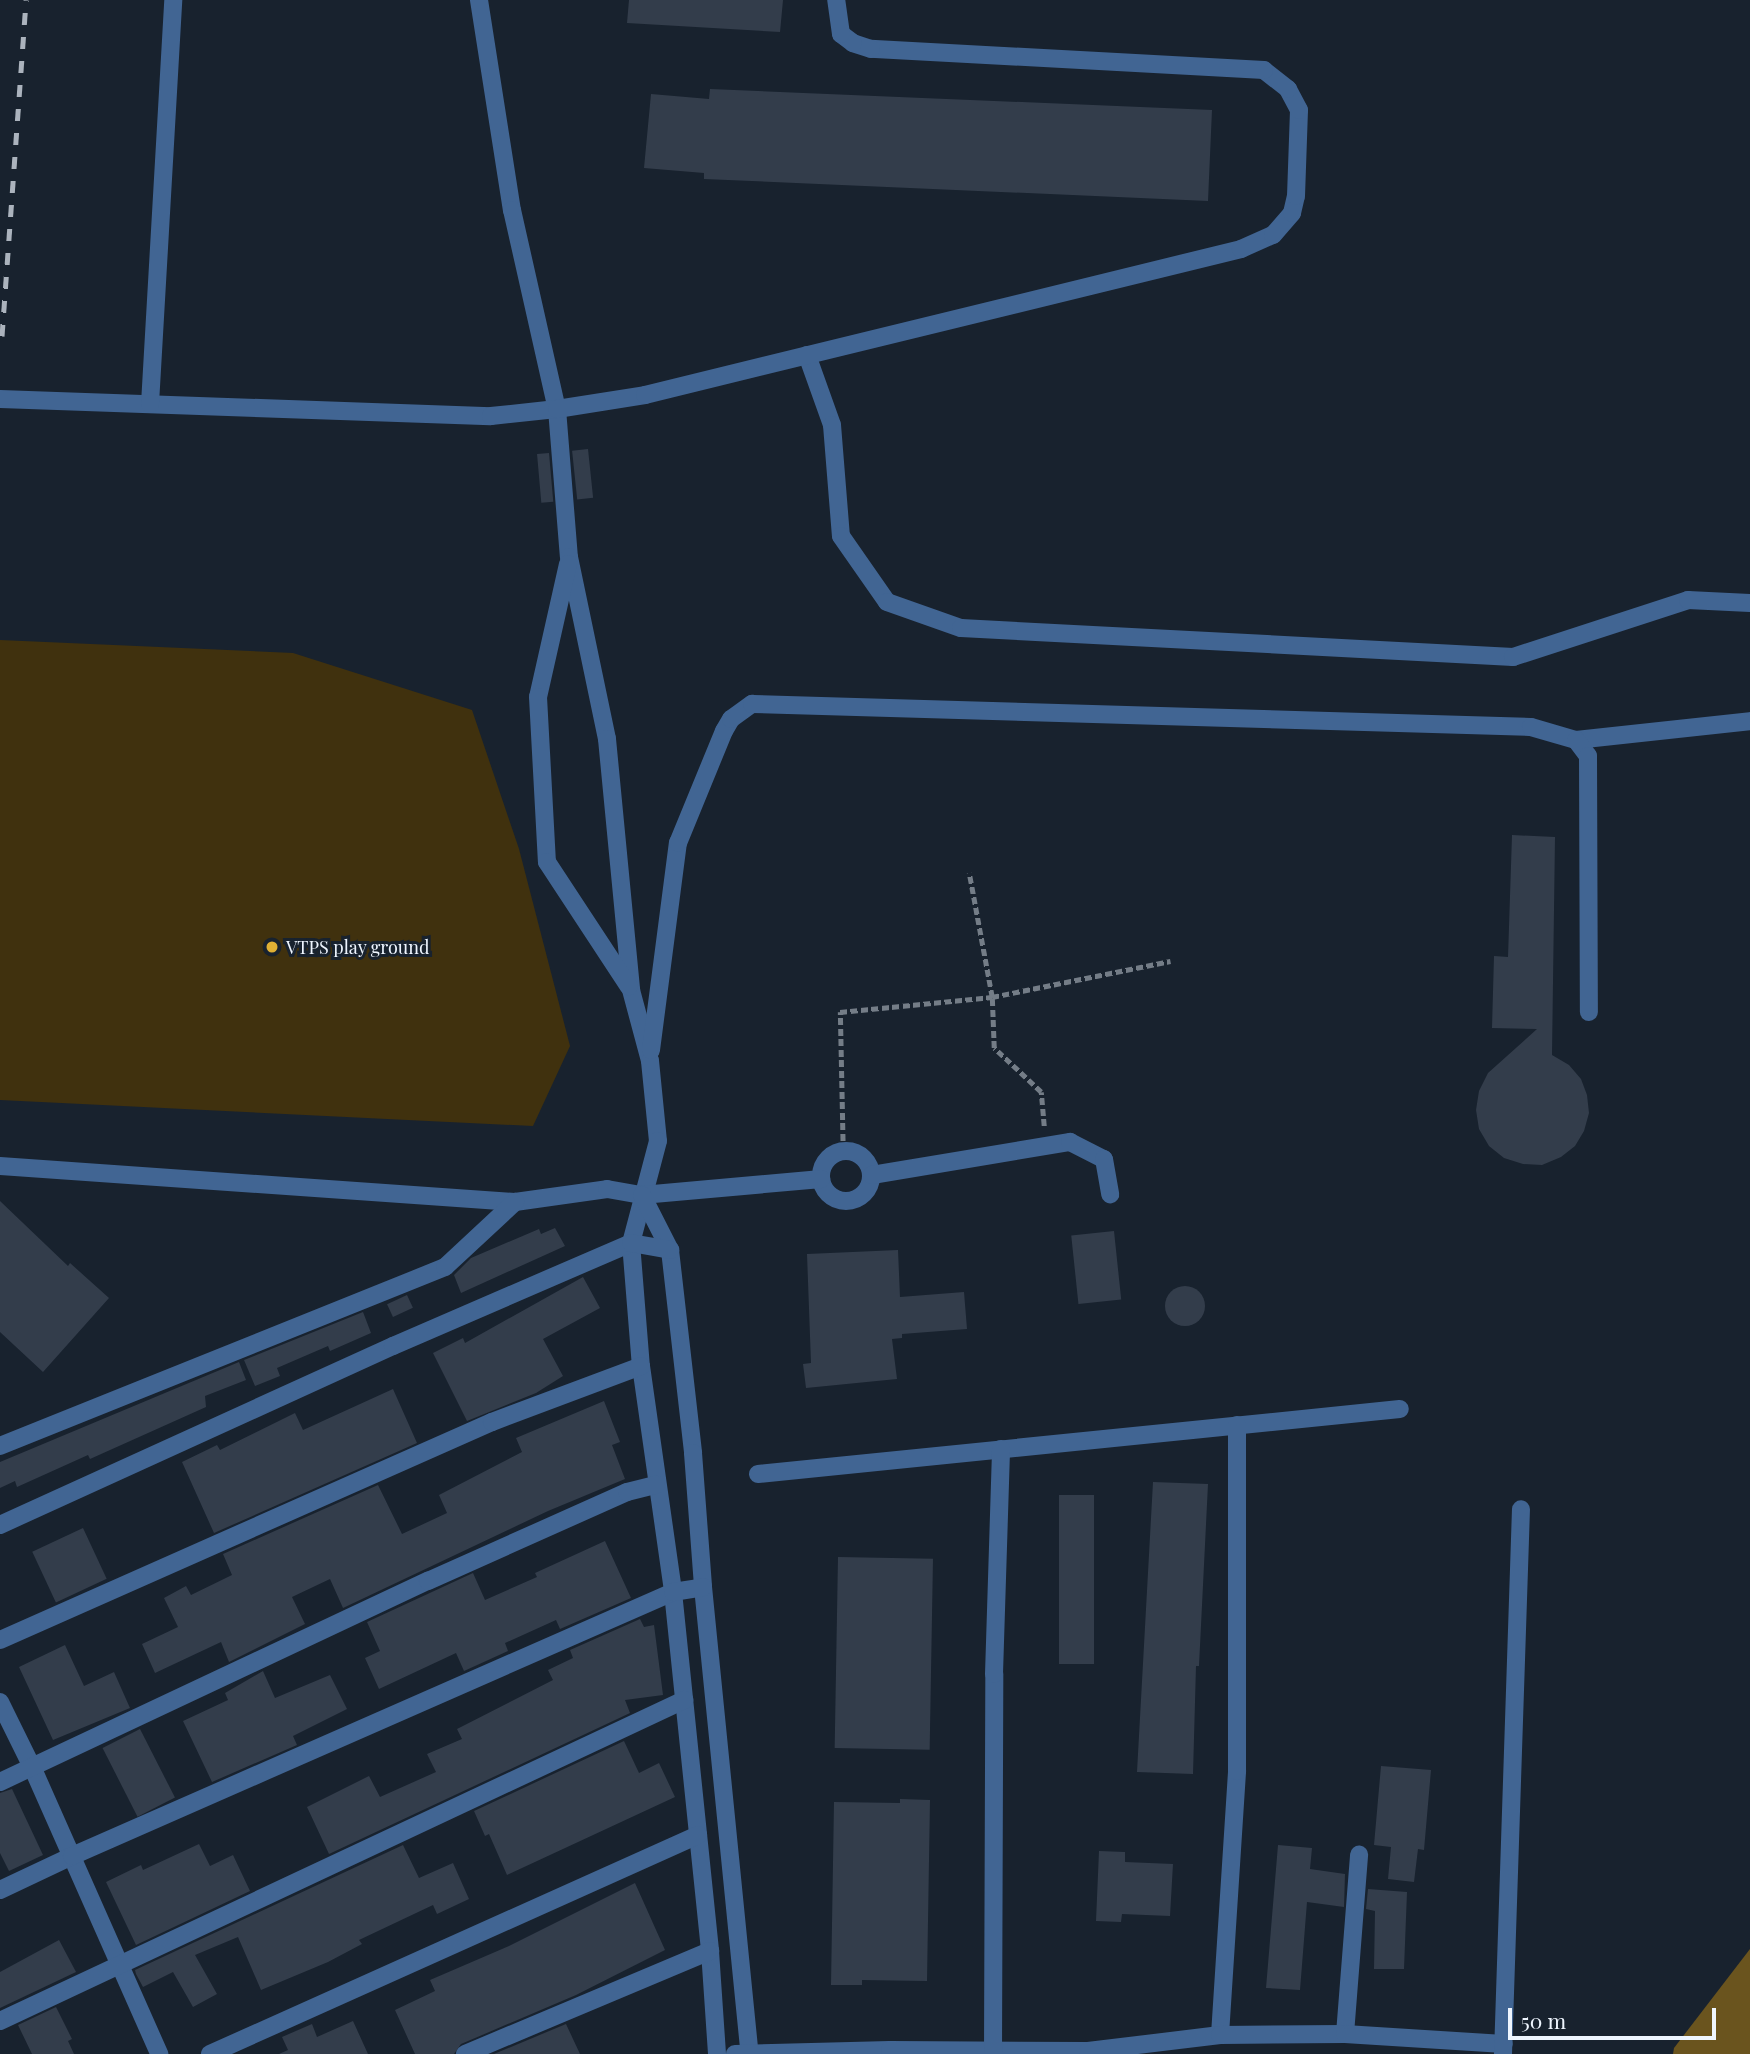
<!DOCTYPE html>
<html>
<head>
<meta charset="utf-8">
<style>
	body { margin:0 }
	#map { position:relative; width:1750px; height:2054px; overflow:hidden; background:#18222e; font-family:"Playfair Display",serif }
	div>[style] { position:absolute }
	.green>* { inset:0; background:#40310e }
	.water>* { inset:0; background:#6a541e }
	.building>* { inset:0; background:#333d4b; transform-origin:0 0 }
	.round { border-radius:50% }
	.path>* { height:4.5px; margin-top:-2.25px; transform-origin:0; background:repeating-linear-gradient(90deg,#747d87 0 7px,transparent 0 10.5px) }
	.minor>* { height:18px; margin:-9px; padding:0 9px; transform-origin:9px; border-radius:9px; background:#416593 }
	.minor>.ring { margin:-9px; padding:0; box-sizing:content-box; background:none; border:18px solid #416593; border-radius:50% }
	.rail>* { height:5px; margin-top:-2.5px; transform-origin:0; background:repeating-linear-gradient(90deg,#abb3bd 0 12px,transparent 0 24px) }
	.dots>* { width:19px; height:19px; translate:-50% -50%; box-sizing:border-box; border:4px solid #18222e; border-radius:50% }
	span { translate:-50% -50%; white-space:nowrap; text-align:center; line-height:1.15; -webkit-text-stroke:6px #18222e; paint-order:stroke }
	.poi-label { font-size:18px; color:#eef5fe }
	.left { translate:0 -50%; text-align:left }
	.scale { position:absolute; left:1508px; top:2008px; width:208px; height:32px; box-sizing:border-box; border:4px solid #eef5fe; border-top:0; padding-left:9px; font-size:21px; line-height:24px; white-space:nowrap; color:#eef5fe; -webkit-text-stroke:5px #18222e; paint-order:stroke }
</style>
</head>
<body>
<div id="map">
	<div class="green">
		<div style="clip-path:polygon(0 640px,293px 653px,472px 710px,519px 849px,570px 1046px,533px 1126px,0 1100px)"></div>
	</div>
	<div class="water">
		<div style="clip-path:polygon(1750px 1949px,1750px 2054px,1673px 2054px,1674px 2048px)"></div>
	</div>
	<div class="building">
		<div style="clip-path:polygon(629px 0,783px 0,780px 32px,627px 23px)"></div>
		<div style="clip-path:polygon(710px 89px,1212px 110px,1208px 201px,704px 179px,704px 173px,644px 168px,651px 94px,709px 99px)"></div>
		<div style="left:588px;top:449px;width:49px;height:16px;rotate:84deg"></div>
		<div style="left:549px;top:453px;width:49px;height:12px;rotate:85deg"></div>
		<div style="clip-path:polygon(1512px 835px,1555px 837px,1552px 1055px,1569px 1065px,1581px 1079px,1587px 1095px,1589px 1113px,1584px 1131px,1575px 1146px,1561px 1157px,1542px 1165px,1523px 1164px,1504px 1158px,1489px 1146px,1479px 1129px,1476px 1110px,1479px 1091px,1488px 1073px,1537px 1029px,1492px 1028px,1494px 956px,1508px 957px)"></div>
		<div style="clip-path:polygon(0 1201px,68px 1266px,70px 1263px,109px 1298px,43px 1372px,0 1332px)"></div>
		<div style="clip-path:polygon(555px 1228px,565px 1246px,461px 1293px,454px 1275px,471px 1258px,539px 1229px,541px 1234px)"></div>
		<div style="left:1114px;top:1231px;width:69px;height:43px;rotate:84deg"></div>
		<div style="clip-path:polygon(898px 1250px,900px 1297px,964px 1292px,967px 1329px,902px 1334px,902px 1338px,892px 1339px,897px 1379px,806px 1388px,803px 1364px,811px 1363px,807px 1254px)"></div>
		<div style="clip-path:polygon(583px 1277px,600px 1308px,543px 1339px,563px 1376px,536px 1393px,467px 1421px,433px 1353px,463px 1338px,465px 1343px)"></div>
		<div class="round" style="left:1165px;top:1286px;width:40px;height:40px"></div>
		<div style="left:407px;top:1295px;width:14px;height:22px;rotate:65deg"></div>
		<div style="clip-path:polygon(363px 1312px,371px 1333px,330px 1351px,328px 1346px,277px 1368px,280px 1376px,255px 1386px,244px 1360px)"></div>
		<div style="clip-path:polygon(239px 1362px,246px 1380px,205px 1396px,206px 1407px,90px 1459px,88px 1455px,17px 1487px,15px 1481px,0 1488px,0 1462px)"></div>
		<div style="clip-path:polygon(393px 1389px,417px 1443px,214px 1533px,182px 1462px,217px 1445px,220px 1450px,295px 1413px,303px 1430px)"></div>
		<div style="clip-path:polygon(604px 1401px,620px 1442px,612px 1445px,625px 1479px,548px 1511px,343px 1608px,330px 1579px,292px 1597px,305px 1624px,229px 1662px,221px 1642px,155px 1673px,142px 1644px,178px 1627px,164px 1598px,186px 1586px,191px 1595px,232px 1575px,223px 1554px,378px 1485px,402px 1534px,447px 1513px,439px 1495px,522px 1452px,516px 1438px)"></div>
		<div style="clip-path:polygon(1153px 1482px,1208px 1484px,1199px 1666px,1196px 1666px,1193px 1774px,1137px 1772px)"></div>
		<div style="left:1059px;top:1495px;width:35px;height:169px"></div>
		<div style="left:83px;top:1528px;width:56px;height:56px;rotate:65deg"></div>
		<div style="clip-path:polygon(605px 1541px,631px 1598px,560px 1629px,556px 1620px,505px 1643px,508px 1651px,464px 1671px,456px 1653px,379px 1689px,365px 1658px,380px 1651px,367px 1622px,473px 1573px,485px 1600px,537px 1577px,535px 1573px)"></div>
		<div style="left:838px;top:1557px;width:95px;height:191px;rotate:1deg"></div>
		<div style="clip-path:polygon(640px 1619px,644px 1627px,654px 1625px,663px 1695px,625px 1700px,630px 1713px,329px 1854px,307px 1807px,369px 1776px,380px 1797px,436px 1772px,427px 1754px,462px 1739px,457px 1729px,553px 1680px,548px 1670px,573px 1658px,570px 1650px)"></div>
		<div style="clip-path:polygon(65px 1645px,84px 1686px,114px 1672px,130px 1708px,53px 1740px,19px 1667px)"></div>
		<div style="clip-path:polygon(263px 1671px,275px 1698px,330px 1675px,347px 1709px,293px 1736px,297px 1745px,212px 1782px,183px 1721px,228px 1700px,225px 1693px)"></div>
		<div style="left:140px;top:1729px;width:77px;height:42px;rotate:63deg"></div>
		<div style="clip-path:polygon(624px 1741px,639px 1773px,659px 1763px,675px 1797px,507px 1875px,489px 1834px,485px 1836px,474px 1811px)"></div>
		<div style="clip-path:polygon(1381px 1766px,1431px 1770px,1424px 1850px,1418px 1849px,1414px 1882px,1388px 1879px,1391px 1847px,1374px 1845px)"></div>
		<div style="clip-path:polygon(12px 1789px,43px 1855px,9px 1871px,0 1853px,0 1793px)"></div>
		<div style="clip-path:polygon(900px 1799px,930px 1800px,927px 1981px,862px 1980px,862px 1985px,831px 1985px,834px 1802px,900px 1803px)"></div>
		<div style="clip-path:polygon(199px 1844px,210px 1866px,233px 1855px,250px 1891px,136px 1945px,106px 1882px,141px 1865px,143px 1870px)"></div>
		<div style="clip-path:polygon(403px 1845px,419px 1878px,453px 1863px,469px 1899px,437px 1914px,433px 1905px,359px 1940px,362px 1944px,328px 1962px,261px 1990px,238px 1937px,195px 1955px,217px 1994px,193px 2007px,173px 1972px,143px 1987px,136px 1974px,135px 1970px)"></div>
		<div style="clip-path:polygon(1278px 1845px,1312px 1848px,1310px 1869px,1345px 1874px,1344px 1907px,1307px 1902px,1300px 1990px,1266px 1988px)"></div>
		<div style="clip-path:polygon(1099px 1851px,1125px 1852px,1125px 1862px,1173px 1864px,1170px 1916px,1122px 1914px,1121px 1922px,1096px 1921px)"></div>
		<div style="clip-path:polygon(635px 1883px,665px 1950px,576px 1995px,461px 2044px,454px 2054px,415px 2054px,395px 2010px,435px 1991px,430px 1980px,509px 1946px)"></div>
		<div style="clip-path:polygon(1368px 1889px,1407px 1892px,1404px 1969px,1374px 1969px,1375px 1911px,1366px 1909px)"></div>
		<div style="clip-path:polygon(59px 1940px,76px 1972px,0 2008px,0 1972px)"></div>
		<div style="clip-path:polygon(56px 2007px,72px 2039px,68px 2041px,74px 2054px,32px 2054px,18px 2025px)"></div>
		<div style="clip-path:polygon(353px 2021px,368px 2054px,279px 2054px,288px 2050px,282px 2037px,312px 2024px,317px 2037px)"></div>
		<div style="clip-path:polygon(566px 2024px,580px 2054px,494px 2054px)"></div>
	</div>
	<div class="path">
		<div style="left:1044px;top:1126px;width:34px;rotate:-95deg"></div>
		<div style="left:1041px;top:1092px;width:64px;rotate:-136.9deg"></div>
		<div style="left:994px;top:1048px;width:51px;rotate:-92.2deg"></div>
		<div style="left:992px;top:997px;width:182px;rotate:-11.4deg"></div>
		<div style="left:843px;top:1151px;width:139px;rotate:-91.2deg"></div>
		<div style="left:840px;top:1012px;width:153px;rotate:-5.6deg"></div>
		<div style="left:992px;top:997px;width:126px;rotate:-100.5deg"></div>
	</div>
	<div class="minor">
		<div style="left:479px;top:0;width:213px;rotate:81.1deg"></div>
		<div style="left:512px;top:210px;width:204px;rotate:77.3deg"></div>
		<div style="left:557px;top:409px;width:148px;rotate:85.4deg"></div>
		<div style="left:569px;top:557px;width:186px;rotate:78.2deg"></div>
		<div style="left:607px;top:739px;width:252px;rotate:84.5deg"></div>
		<div style="left:631px;top:990px;width:73px;rotate:75deg"></div>
		<div style="left:650px;top:1061px;width:80px;rotate:84.3deg"></div>
		<div style="left:658px;top:1141px;width:106px;rotate:104.8deg"></div>
		<div style="left:631px;top:1243px;width:123px;rotate:85.4deg"></div>
		<div style="left:641px;top:1366px;width:228px;rotate:81.9deg"></div>
		<div style="left:673px;top:1592px;width:361px;rotate:84.1deg"></div>
		<div style="left:710px;top:1951px;width:103px;rotate:86.1deg"></div>
		<div style="left:807px;top:355px;width:74px;rotate:70.3deg"></div>
		<div style="left:832px;top:425px;width:111px;rotate:85.4deg"></div>
		<div style="left:841px;top:536px;width:80px;rotate:55.1deg"></div>
		<div style="left:887px;top:602px;width:78px;rotate:19.4deg"></div>
		<div style="left:961px;top:628px;width:553px;rotate:3.01deg"></div>
		<div style="left:1513px;top:657px;width:184px;rotate:-18deg"></div>
		<div style="left:1688px;top:600px;width:62px;rotate:2.8deg"></div>
		<div style="left:0;top:399px;width:491px;rotate:2deg"></div>
		<div style="left:491px;top:416px;width:66px;rotate:-6.1deg"></div>
		<div style="left:557px;top:409px;width:89px;rotate:-9deg"></div>
		<div style="left:645px;top:395px;width:614px;rotate:-13.76deg"></div>
		<div style="left:1241px;top:249px;width:35px;rotate:-24deg"></div>
		<div style="left:1273px;top:235px;width:29px;rotate:-49deg"></div>
		<div style="left:1292px;top:213px;width:17px;rotate:-77deg"></div>
		<div style="left:1296px;top:196px;width:86px;rotate:-88deg"></div>
		<div style="left:1299px;top:110px;width:24px;rotate:-118deg"></div>
		<div style="left:1288px;top:89px;width:31px;rotate:-142deg"></div>
		<div style="left:1264px;top:70px;width:394px;rotate:-176.9deg"></div>
		<div style="left:871px;top:49px;width:19px;rotate:-162deg"></div>
		<div style="left:853px;top:43px;width:15px;rotate:-143deg"></div>
		<div style="left:841px;top:34px;width:34px;rotate:-98deg"></div>
		<div style="left:150px;top:404px;width:405px;rotate:-86.7deg"></div>
		<div style="left:568px;top:564px;width:136px;rotate:102.7deg"></div>
		<div style="left:538px;top:697px;width:165px;rotate:86.9deg"></div>
		<div style="left:547px;top:862px;width:149px;rotate:56.7deg"></div>
		<div style="left:1576px;top:740px;width:175px;rotate:-6.2deg"></div>
		<div style="left:651px;top:1050px;width:209px;rotate:-82.6deg"></div>
		<div style="left:678px;top:843px;width:121px;rotate:-67.7deg"></div>
		<div style="left:724px;top:731px;width:14px;rotate:-60deg"></div>
		<div style="left:731px;top:719px;width:26px;rotate:-36deg"></div>
		<div style="left:752px;top:704px;width:779px;rotate:1.69deg"></div>
		<div style="left:1531px;top:727px;width:47px;rotate:16.1deg"></div>
		<div style="left:1576px;top:740px;width:20px;rotate:53deg"></div>
		<div style="left:1588px;top:756px;width:256px;rotate:89.8deg"></div>
		<div class="ring" style="left:821px;top:1151px;width:32px;height:32px"></div>
		<div style="left:0;top:1166px;width:516px;rotate:4deg"></div>
		<div style="left:515px;top:1202px;width:93px;rotate:-8deg"></div>
		<div style="left:607px;top:1189px;width:36px;rotate:10deg"></div>
		<div style="left:642px;top:1195px;width:180px;rotate:-5.1deg"></div>
		<div style="left:872px;top:1175px;width:201px;rotate:-9.5deg"></div>
		<div style="left:1070px;top:1142px;width:38px;rotate:27deg"></div>
		<div style="left:1104px;top:1159px;width:36px;rotate:80deg"></div>
		<div style="left:642px;top:1195px;width:62px;rotate:63deg"></div>
		<div style="left:670px;top:1250px;width:204px;rotate:83.5deg"></div>
		<div style="left:693px;top:1453px;width:134px;rotate:85.7deg"></div>
		<div style="left:703px;top:1587px;width:469px;rotate:84.3deg"></div>
		<div style="left:0;top:1446px;width:480px;rotate:-21.9deg"></div>
		<div style="left:445px;top:1267px;width:96px;rotate:-42.9deg"></div>
		<div style="left:758px;top:1474px;width:645px;rotate:-5.78deg"></div>
		<div style="left:0;top:1525px;width:432px;rotate:-24.5deg"></div>
		<div style="left:393px;top:1346px;width:259px;rotate:-23.4deg"></div>
		<div style="left:631px;top:1243px;width:40px;rotate:10deg"></div>
		<div style="left:0;top:1640px;width:538px;rotate:-23.9deg"></div>
		<div style="left:492px;top:1422px;width:159px;rotate:-20.6deg"></div>
		<div style="left:0;top:1702px;width:75px;rotate:63.8deg"></div>
		<div style="left:33px;top:1769px;width:312px;rotate:66.1deg"></div>
		<div style="left:0;top:1782px;width:473px;rotate:-25.2deg"></div>
		<div style="left:428px;top:1581px;width:218px;rotate:-24.1deg"></div>
		<div style="left:627px;top:1492px;width:30px;rotate:-14deg"></div>
		<div style="left:0;top:1890px;width:80px;rotate:-25.3deg"></div>
		<div style="left:72px;top:1856px;width:656px;rotate:-23.71deg"></div>
		<div style="left:673px;top:1592px;width:30px;rotate:-9deg"></div>
		<div style="left:0;top:2021px;width:756px;rotate:-25.14deg"></div>
		<div style="left:1345px;top:2034px;width:180px;rotate:-85.5deg"></div>
		<div style="left:1220px;top:2035px;width:265px;rotate:-86.3deg"></div>
		<div style="left:1237px;top:1771px;width:346px;rotate:-90deg"></div>
		<div style="left:210px;top:2054px;width:535px;rotate:-24.17deg"></div>
		<div style="left:465px;top:2054px;width:266px;rotate:-22.8deg"></div>
		<div style="left:735px;top:2054px;width:155px;rotate:-1.5deg"></div>
		<div style="left:890px;top:2050px;width:198px;rotate:0.3deg"></div>
		<div style="left:1088px;top:2051px;width:133px;rotate:-6.9deg"></div>
		<div style="left:1220px;top:2035px;width:125px;rotate:-0.5deg"></div>
		<div style="left:1345px;top:2034px;width:159px;rotate:3.6deg"></div>
		<div style="left:993px;top:2054px;width:380px;rotate:-89.8deg"></div>
		<div style="left:994px;top:1674px;width:225px;rotate:-88.2deg"></div>
		<div style="left:1503px;top:2054px;width:545px;rotate:-88.11deg"></div>
	</div>
	<div class="rail">
		<div style="left:2px;top:336px;width:337px;rotate:-85.9deg"></div>
	</div>
	<div class="dots">
		<div style="left:272px;top:947px;background:#e0b034"></div>
	</div>
	<div class="poi-label">
		<span class="left" style="left:286px;top:947px">VTPS play ground</span>
	</div>
	<div class="scale">50 m</div>
</div>
</body>
</html>
